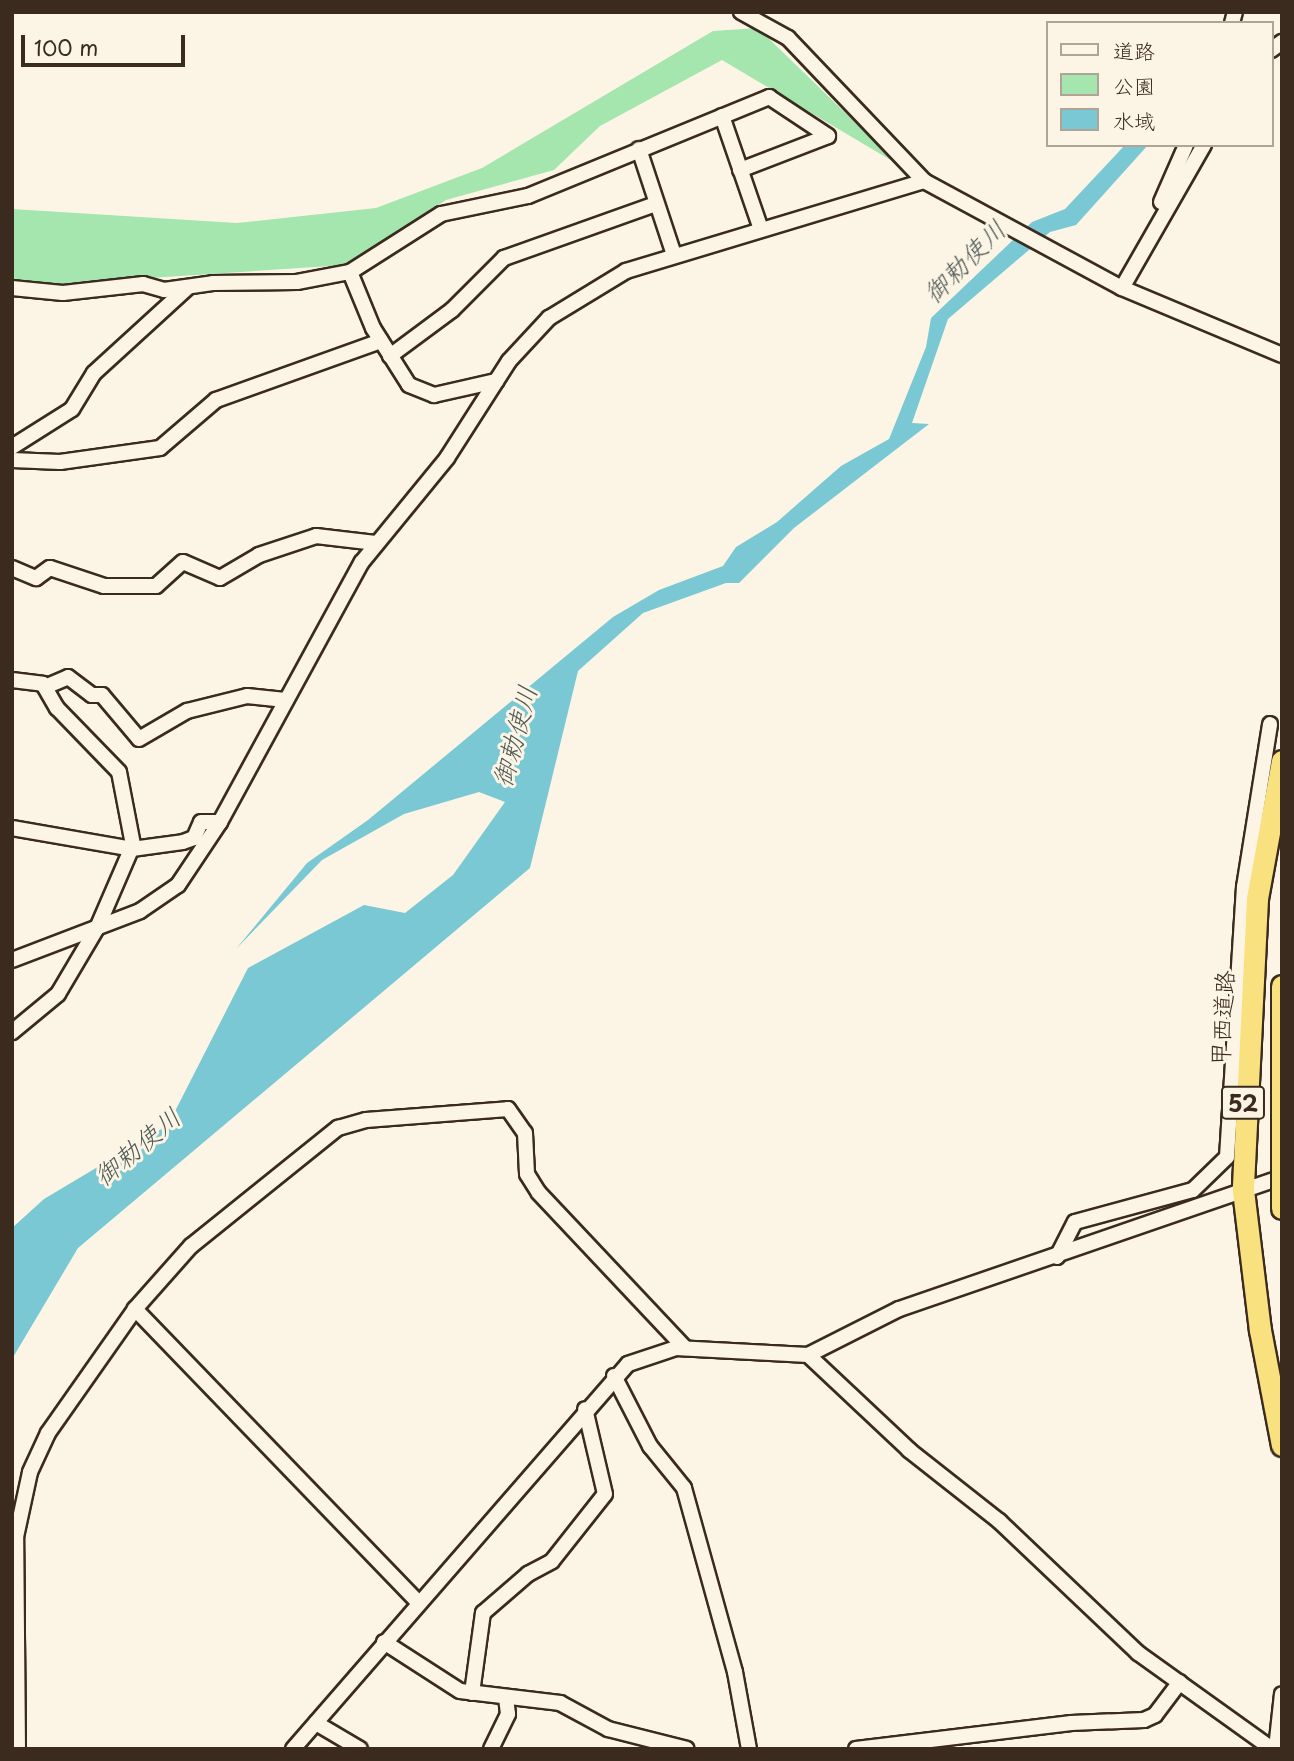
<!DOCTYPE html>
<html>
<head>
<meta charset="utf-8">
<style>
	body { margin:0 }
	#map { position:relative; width:1294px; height:1761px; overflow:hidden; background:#fcf5e5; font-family:"Playpen Sans","Klee One",sans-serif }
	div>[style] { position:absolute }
	.green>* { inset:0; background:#a5e5ae }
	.water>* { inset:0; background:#79c8d4 }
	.roads { filter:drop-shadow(2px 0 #3b2a1e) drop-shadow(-2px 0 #3b2a1e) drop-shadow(0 2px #3b2a1e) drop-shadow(0 -2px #3b2a1e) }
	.minor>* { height:14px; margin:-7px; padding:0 7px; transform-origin:7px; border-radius:7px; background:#fcf5e5 }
	.highway>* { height:21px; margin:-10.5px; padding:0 10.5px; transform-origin:10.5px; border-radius:10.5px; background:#fae180 }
	.bridges { filter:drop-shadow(2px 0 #3b2a1e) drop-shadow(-2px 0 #3b2a1e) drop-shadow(0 2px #3b2a1e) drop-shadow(0 -2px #3b2a1e) }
	.highway-bridge>* { height:21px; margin:-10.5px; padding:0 10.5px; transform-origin:10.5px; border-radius:10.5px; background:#fae180 }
	span { translate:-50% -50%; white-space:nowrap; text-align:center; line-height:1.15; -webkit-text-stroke:6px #fcf5e5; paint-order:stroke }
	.shield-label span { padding:2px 5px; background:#fcf5e5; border:2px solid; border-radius:5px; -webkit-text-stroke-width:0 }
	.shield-label { font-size:23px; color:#3b2a1e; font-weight:700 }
	.street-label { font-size:24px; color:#3b2a1e }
	.water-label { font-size:26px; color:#4e5955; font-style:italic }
	.frame { position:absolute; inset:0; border:14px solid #3b2a1e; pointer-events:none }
	.legend { position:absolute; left:1046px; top:21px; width:228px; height:126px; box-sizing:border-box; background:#fcf5e5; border:2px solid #afa495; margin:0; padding:9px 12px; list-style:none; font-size:21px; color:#3b2a1e }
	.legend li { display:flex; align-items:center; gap:14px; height:35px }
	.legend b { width:35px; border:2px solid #afa495 }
	.scale { position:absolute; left:21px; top:35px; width:164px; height:32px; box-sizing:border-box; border:4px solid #3b2a1e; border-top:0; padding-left:9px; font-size:21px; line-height:24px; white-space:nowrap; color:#3b2a1e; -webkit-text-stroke:5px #fcf5e5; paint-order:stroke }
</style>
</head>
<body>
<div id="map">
	<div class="green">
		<div style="clip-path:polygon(758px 28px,899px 165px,722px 60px,600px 126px,554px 170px,446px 200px,345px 265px,12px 287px,12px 209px,237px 223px,376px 208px,482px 168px,713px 31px)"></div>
	</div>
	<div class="water">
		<div style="clip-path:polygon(1125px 145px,1148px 145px,1076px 225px,1050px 232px,948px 319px,912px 423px,929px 424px,794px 528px,739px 583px,726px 583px,643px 613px,578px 671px,530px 868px,78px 1248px,12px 1359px,12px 1228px,44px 1199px,168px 1125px,248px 968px,364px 905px,405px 913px,453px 875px,505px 802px,479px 792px,404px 814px,322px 860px,236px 949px,307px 863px,368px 820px,613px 617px,659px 590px,723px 566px,736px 547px,777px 522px,841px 466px,889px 439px,926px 347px,931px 318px,1032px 222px,1065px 209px)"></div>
	</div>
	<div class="roads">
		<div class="minor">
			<div style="left:741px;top:12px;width:54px;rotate:29deg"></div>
			<div style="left:788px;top:38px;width:197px;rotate:46.4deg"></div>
			<div style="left:924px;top:181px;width:225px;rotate:28.4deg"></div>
			<div style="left:1122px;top:288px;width:173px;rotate:22.7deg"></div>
			<div style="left:1232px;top:23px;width:11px;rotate:-75deg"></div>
			<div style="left:1271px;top:50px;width:14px;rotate:-36deg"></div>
			<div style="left:722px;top:116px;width:120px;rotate:71deg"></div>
			<div style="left:639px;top:149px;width:112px;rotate:71.7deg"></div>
			<div style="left:740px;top:170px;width:94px;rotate:-21.1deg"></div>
			<div style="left:1161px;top:202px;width:62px;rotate:-66.3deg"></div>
			<div style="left:350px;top:272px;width:61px;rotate:67.7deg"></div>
			<div style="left:373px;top:328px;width:67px;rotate:57.7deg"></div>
			<div style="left:409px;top:385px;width:27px;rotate:22deg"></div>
			<div style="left:434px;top:395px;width:64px;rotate:-12.7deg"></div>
			<div style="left:12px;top:288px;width:51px;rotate:5.6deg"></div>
			<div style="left:63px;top:293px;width:81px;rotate:-6.4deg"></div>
			<div style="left:143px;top:284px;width:22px;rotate:16deg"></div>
			<div style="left:164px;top:290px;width:49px;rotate:-8.1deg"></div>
			<div style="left:213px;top:283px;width:84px;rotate:-0.7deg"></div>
			<div style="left:297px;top:282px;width:54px;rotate:-10.7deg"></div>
			<div style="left:350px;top:272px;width:108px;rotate:-32.5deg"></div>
			<div style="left:441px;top:214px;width:89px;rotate:-11.7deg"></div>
			<div style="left:528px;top:196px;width:261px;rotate:-22.3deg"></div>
			<div style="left:769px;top:97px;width:71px;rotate:33.5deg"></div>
			<div style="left:1122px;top:288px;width:165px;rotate:-60.2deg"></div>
			<div style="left:390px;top:356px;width:77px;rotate:-36.6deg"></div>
			<div style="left:452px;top:310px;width:74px;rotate:-45deg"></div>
			<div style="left:504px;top:258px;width:161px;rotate:-19.6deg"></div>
			<div style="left:12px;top:447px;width:71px;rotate:-32.3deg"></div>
			<div style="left:72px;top:409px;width:42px;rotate:-58.6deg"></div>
			<div style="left:94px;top:373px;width:126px;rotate:-42.4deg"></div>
			<div style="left:12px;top:460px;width:48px;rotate:2.4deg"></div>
			<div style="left:60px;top:462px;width:101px;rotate:-8deg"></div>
			<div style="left:160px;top:448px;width:74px;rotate:-40.6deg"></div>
			<div style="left:216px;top:400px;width:175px;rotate:-19.7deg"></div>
			<div style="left:12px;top:568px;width:26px;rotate:23deg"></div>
			<div style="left:36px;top:578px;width:17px;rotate:-36deg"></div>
			<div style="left:50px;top:568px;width:57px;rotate:18.4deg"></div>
			<div style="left:104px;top:586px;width:52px"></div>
			<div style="left:156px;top:586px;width:36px;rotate:-42deg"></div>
			<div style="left:183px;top:562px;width:40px;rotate:23.4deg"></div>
			<div style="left:220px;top:578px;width:45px;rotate:-30.5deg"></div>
			<div style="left:259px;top:555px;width:60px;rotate:-18.4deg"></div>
			<div style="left:316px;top:536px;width:60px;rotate:6.7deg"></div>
			<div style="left:12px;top:680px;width:31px;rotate:7deg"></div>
			<div style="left:43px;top:684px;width:28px;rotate:60deg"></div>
			<div style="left:57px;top:708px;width:89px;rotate:45.9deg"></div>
			<div style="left:119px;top:772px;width:74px;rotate:79.1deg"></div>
			<div style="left:133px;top:845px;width:90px;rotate:113.4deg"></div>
			<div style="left:97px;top:928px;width:77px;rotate:120.6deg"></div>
			<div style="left:58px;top:994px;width:60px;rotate:140.4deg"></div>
			<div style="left:45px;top:687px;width:25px;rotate:-23deg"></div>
			<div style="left:68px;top:677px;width:30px;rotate:37deg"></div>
			<div style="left:92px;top:695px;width:10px"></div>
			<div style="left:102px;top:695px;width:57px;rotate:49.9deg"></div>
			<div style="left:139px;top:739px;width:56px;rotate:-30.3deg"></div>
			<div style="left:187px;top:711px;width:62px;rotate:-14deg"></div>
			<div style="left:247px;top:696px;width:36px;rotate:6deg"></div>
			<div style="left:12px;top:828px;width:122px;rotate:9.9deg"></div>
			<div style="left:132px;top:849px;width:51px;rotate:-7.8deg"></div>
			<div style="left:183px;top:842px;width:12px;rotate:-20deg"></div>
			<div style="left:194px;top:838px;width:17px;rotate:-66deg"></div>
			<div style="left:201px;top:822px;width:19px"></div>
			<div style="left:12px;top:960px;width:137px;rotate:-20.9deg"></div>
			<div style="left:140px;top:911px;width:46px;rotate:-34.4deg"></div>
			<div style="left:178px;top:885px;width:76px;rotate:-56.3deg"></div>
			<div style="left:220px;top:822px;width:296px;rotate:-61.4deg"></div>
			<div style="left:362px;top:562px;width:134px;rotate:-50.7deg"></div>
			<div style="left:447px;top:458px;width:115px;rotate:-57.4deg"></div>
			<div style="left:509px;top:361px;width:59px;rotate:-47.1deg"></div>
			<div style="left:549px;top:318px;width:90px;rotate:-31.4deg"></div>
			<div style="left:626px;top:271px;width:311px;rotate:-16.8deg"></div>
			<div style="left:1057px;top:1257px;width:39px;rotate:-63deg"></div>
			<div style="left:1075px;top:1222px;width:122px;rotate:-15.2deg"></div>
			<div style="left:1193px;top:1190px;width:47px;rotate:-44.1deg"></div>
			<div style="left:1227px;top:1157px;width:271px;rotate:-86.4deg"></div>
			<div style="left:1244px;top:887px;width:165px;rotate:-80.9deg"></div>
			<div style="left:135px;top:1309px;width:407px;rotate:46deg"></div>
			<div style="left:808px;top:1355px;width:139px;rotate:43.2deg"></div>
			<div style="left:909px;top:1450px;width:115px;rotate:38.3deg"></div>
			<div style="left:999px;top:1521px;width:192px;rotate:43.5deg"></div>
			<div style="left:1138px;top:1653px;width:165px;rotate:35.6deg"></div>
			<div style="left:614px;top:1376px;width:79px;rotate:62.8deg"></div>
			<div style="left:650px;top:1446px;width:54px;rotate:51deg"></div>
			<div style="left:684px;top:1488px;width:191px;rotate:74.5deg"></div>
			<div style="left:735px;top:1672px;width:78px;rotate:79.7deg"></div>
			<div style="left:384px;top:1642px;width:90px;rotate:32.8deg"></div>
			<div style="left:460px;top:1691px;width:101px;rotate:6.8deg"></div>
			<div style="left:560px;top:1703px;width:55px;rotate:28.4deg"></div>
			<div style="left:608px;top:1729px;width:81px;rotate:14.2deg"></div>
			<div style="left:472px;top:1693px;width:81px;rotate:-82.2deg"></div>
			<div style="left:483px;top:1613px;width:60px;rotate:-40.9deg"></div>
			<div style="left:528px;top:1574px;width:27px;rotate:-28deg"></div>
			<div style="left:552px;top:1561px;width:85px;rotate:-51.7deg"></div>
			<div style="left:605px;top:1494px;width:87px;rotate:-103.2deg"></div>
			<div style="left:316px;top:1723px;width:51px;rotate:30.6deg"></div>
			<div style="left:18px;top:1749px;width:212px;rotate:-90.5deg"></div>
			<div style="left:16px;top:1537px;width:66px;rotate:-77.8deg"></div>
			<div style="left:30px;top:1472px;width:43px;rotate:-65.2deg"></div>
			<div style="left:48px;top:1433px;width:151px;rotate:-54.9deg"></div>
			<div style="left:135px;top:1309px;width:84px;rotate:-48.4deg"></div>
			<div style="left:191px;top:1246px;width:189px;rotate:-38.8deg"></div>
			<div style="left:338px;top:1128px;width:29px;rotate:-16deg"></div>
			<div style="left:366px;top:1120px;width:142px;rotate:-4.4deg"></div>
			<div style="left:508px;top:1109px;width:29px;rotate:55deg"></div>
			<div style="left:525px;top:1133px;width:41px;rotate:87.2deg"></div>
			<div style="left:527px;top:1174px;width:22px;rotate:58deg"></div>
			<div style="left:539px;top:1193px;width:213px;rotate:46.7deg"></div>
			<div style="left:293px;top:1749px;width:510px;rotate:-48.97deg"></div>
			<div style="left:628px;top:1364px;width:51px;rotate:-18.4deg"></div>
			<div style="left:676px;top:1348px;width:132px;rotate:3deg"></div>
			<div style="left:808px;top:1355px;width:102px;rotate:-26.8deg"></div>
			<div style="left:899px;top:1309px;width:405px;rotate:-19deg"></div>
			<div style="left:491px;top:1749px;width:39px;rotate:-64deg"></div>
			<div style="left:508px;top:1714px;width:16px;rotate:-97deg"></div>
			<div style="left:856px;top:1749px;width:217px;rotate:-6.9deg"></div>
			<div style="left:1071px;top:1723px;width:73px;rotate:-2.4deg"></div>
			<div style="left:1144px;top:1720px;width:12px;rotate:-24deg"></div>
			<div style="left:1155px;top:1715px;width:41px;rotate:-52.9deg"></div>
			<div style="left:1276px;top:1749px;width:55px;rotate:-83.8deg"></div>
		</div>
		<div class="highway">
			<div style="left:1282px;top:761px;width:140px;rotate:100.3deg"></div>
			<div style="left:1257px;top:899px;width:291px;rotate:92.8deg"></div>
			<div style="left:1243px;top:1190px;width:141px;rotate:83.1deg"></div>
			<div style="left:1260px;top:1330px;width:117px;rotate:79.2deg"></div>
		</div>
	</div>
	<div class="bridges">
		<div class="highway-bridge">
			<div style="left:1282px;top:986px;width:222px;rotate:90deg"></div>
		</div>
	</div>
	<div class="shield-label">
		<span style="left:1243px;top:1103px">52</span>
	</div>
	<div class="street-label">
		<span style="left:1222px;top:1018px;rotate:-87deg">甲西道路</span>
	</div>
	<div class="water-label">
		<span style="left:964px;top:261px;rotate:-45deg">御勅使川</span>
		<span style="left:514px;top:736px;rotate:-75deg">御勅使川</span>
		<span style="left:137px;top:1146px;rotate:-40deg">御勅使川</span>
	</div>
	<div class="frame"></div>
	<ul class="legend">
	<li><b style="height:9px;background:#fcf5e5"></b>道路</li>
	<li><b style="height:19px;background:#a5e5ae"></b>公園</li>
	<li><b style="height:19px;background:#79c8d4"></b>水域</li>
	</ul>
	<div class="scale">100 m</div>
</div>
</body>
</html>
